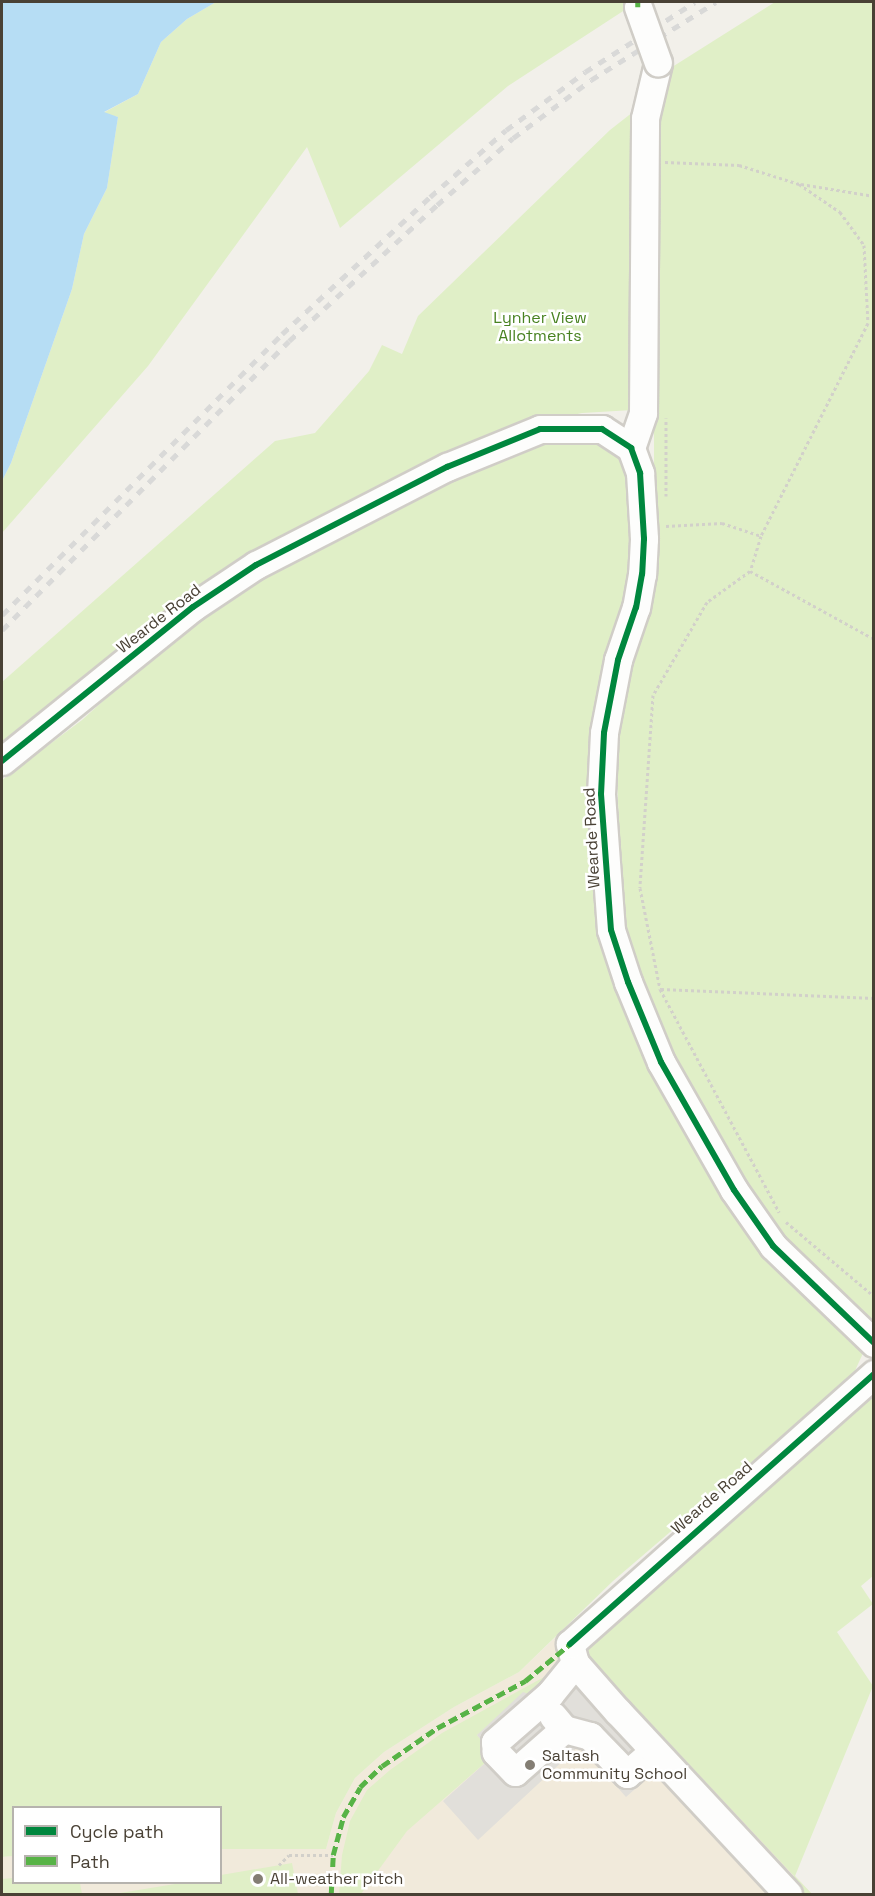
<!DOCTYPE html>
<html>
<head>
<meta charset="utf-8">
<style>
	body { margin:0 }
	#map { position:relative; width:875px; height:1896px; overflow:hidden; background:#f2f0ea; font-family:"Space Grotesk",sans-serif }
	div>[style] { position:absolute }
	.education>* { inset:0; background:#f1eadb }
	.green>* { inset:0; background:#e0efc7 }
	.parking>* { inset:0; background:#e1dfda }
	.water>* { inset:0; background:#b6ddf4 }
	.path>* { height:3px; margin-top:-1.5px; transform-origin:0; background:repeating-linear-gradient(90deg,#d2d0ca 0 3px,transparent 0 6px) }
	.roads { filter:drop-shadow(2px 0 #d0cdc7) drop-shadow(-2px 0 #d0cdc7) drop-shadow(0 2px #d0cdc7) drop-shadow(0 -2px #d0cdc7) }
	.minor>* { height:27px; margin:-13.5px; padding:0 13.5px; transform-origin:13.5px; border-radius:13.5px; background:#fdfdfc }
	.rail>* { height:4.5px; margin-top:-2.25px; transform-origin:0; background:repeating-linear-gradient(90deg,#d9d9d8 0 8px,transparent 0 16px) }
	.bridges { filter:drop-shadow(2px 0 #d0cdc7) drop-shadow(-2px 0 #d0cdc7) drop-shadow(0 2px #d0cdc7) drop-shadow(0 -2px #d0cdc7) }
	.minor-bridge>* { height:27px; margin:-13.5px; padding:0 13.5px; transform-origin:13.5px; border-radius:13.5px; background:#fdfdfc }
	.quiet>* { height:4.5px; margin-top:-2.25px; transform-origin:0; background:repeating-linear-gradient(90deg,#57b346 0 9px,transparent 0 13.5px) }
	.cycleway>* { height:6px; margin:-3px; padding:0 3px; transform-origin:3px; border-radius:3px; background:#00873e }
	.dots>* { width:16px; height:16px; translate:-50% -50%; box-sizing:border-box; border:3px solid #fff; border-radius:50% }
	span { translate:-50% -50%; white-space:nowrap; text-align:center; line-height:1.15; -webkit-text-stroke:5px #fff; paint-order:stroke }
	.park-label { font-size:16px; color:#488221 }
	.street-label { font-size:16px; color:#494135 }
	.poi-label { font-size:16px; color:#494135 }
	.left { translate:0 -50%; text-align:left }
	.frame { position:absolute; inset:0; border:3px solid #494135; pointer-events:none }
	.legend { position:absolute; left:12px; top:1806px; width:210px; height:78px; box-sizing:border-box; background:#fff; border:2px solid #b6b3ae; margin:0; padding:8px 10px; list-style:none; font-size:18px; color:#494135 }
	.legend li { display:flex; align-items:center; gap:12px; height:30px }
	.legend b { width:30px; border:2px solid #b6b3ae }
</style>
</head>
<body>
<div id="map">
	<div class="education">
		<div style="clip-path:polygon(561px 1632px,570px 1644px,589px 1658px,812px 1894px,2px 1894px,2px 1857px,13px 1856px,14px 1882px,220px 1882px,221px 1849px,326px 1849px,336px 1813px,355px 1778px,384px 1752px,454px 1707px,519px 1672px)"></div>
	</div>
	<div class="green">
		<div style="clip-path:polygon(216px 2px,637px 2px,508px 86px,340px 228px,307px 147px,148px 366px,2px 533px,2px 481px,11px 463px,72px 289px,84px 234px,107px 188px,118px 117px,103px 113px,138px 94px,161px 42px,187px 19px)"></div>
		<div style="clip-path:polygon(775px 2px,873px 2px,873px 1323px,772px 1231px,677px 1061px,649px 1000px,623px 928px,616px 751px,630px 656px,654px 591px,654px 430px,633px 410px,582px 413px,501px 431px,412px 471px,2px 750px,2px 682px,275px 441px,315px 433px,369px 371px,382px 345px,402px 354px,418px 316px,610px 130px,633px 112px,669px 69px)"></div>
		<div style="clip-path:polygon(573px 438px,602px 440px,626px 466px,631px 545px,624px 613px,597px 709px,611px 971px,626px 1018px,683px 1128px,864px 1351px,853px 1375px,613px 1581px,519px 1672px,454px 1707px,384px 1752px,355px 1778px,336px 1813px,326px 1849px,221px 1849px,220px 1808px,14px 1808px,13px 1856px,2px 1857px,2px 780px,82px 720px,185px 627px,243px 584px,322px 549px,422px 494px,519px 450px)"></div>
		<div style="clip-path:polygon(873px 1396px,873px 1576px,861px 1586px,873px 1604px,837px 1632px,873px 1686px,795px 1876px,812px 1894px,800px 1894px,790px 1885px,794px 1876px,589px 1658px,587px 1644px,637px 1606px)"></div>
		<div style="clip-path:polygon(555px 1671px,560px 1677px,477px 1735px,494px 1755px,407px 1831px,361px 1894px,339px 1894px,342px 1855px,350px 1821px,367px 1790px,390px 1770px,442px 1733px)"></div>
		<div style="clip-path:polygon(292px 1863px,298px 1894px,114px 1894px,181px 1883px,220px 1882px,221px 1875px)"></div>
		<div style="clip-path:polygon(13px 1878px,14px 1882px,80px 1883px,82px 1894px,2px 1894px,2px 1879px)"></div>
	</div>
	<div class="parking">
		<div style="clip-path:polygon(576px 1673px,661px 1766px,626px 1797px,580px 1745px,478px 1840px,443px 1801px,494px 1755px,477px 1735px,523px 1692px,537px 1697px)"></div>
	</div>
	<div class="water">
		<div style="clip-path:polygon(2px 2px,216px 2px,187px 19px,161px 42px,138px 94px,104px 112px,118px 117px,107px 188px,84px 234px,72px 289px,11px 463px,2px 481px)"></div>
	</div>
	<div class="path">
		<div style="left:665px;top:162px;width:74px;rotate:2.3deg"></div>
		<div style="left:739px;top:165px;width:63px;rotate:17.6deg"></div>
		<div style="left:799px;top:184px;width:50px;rotate:34.3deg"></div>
		<div style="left:840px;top:212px;width:41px;rotate:54deg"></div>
		<div style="left:864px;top:245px;width:78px;rotate:87.1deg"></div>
		<div style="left:868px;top:323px;width:238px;rotate:116.7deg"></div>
		<div style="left:761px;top:536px;width:37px;rotate:107deg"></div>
		<div style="left:750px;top:571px;width:53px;rotate:144.2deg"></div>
		<div style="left:707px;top:602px;width:108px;rotate:120.1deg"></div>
		<div style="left:653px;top:695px;width:193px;rotate:93.9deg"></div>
		<div style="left:640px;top:888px;width:103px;rotate:78.8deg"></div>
		<div style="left:660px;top:989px;width:253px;rotate:61.9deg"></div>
		<div style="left:801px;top:184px;width:74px;rotate:9.3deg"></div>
		<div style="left:666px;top:496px;width:78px;rotate:-90deg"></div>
		<div style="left:666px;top:526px;width:56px;rotate:-3.1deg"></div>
		<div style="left:722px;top:523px;width:41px;rotate:18.4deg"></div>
		<div style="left:750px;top:571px;width:141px;rotate:28.7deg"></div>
		<div style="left:661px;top:989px;width:213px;rotate:2.4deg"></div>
		<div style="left:786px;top:1222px;width:115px;rotate:40.1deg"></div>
		<div style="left:279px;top:1865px;width:14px;rotate:-45deg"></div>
		<div style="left:289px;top:1855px;width:44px"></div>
	</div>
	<div class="roads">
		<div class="minor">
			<div style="left:631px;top:448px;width:37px;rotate:-71deg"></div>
			<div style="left:643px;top:413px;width:295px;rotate:-89.6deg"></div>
			<div style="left:645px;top:118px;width:57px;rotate:-76.7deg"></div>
			<div style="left:2px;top:761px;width:245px;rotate:-38.9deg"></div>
			<div style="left:193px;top:607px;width:76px;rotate:-33.7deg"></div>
			<div style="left:256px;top:565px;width:215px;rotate:-27.2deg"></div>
			<div style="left:447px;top:467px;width:100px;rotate:-22.2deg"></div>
			<div style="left:540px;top:429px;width:62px"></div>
			<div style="left:602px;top:429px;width:35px;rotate:33deg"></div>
			<div style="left:631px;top:448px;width:27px;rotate:70deg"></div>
			<div style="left:640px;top:473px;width:66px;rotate:86.5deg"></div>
			<div style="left:644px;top:539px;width:35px;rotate:93deg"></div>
			<div style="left:642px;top:574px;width:34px;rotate:100deg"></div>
			<div style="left:636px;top:607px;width:56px;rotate:108.8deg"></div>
			<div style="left:618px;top:660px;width:74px;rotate:100.9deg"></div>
			<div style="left:604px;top:733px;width:61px;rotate:92.8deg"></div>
			<div style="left:601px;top:794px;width:136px;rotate:85.8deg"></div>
			<div style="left:611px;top:930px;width:55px;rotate:71.9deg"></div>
			<div style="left:628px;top:982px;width:87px;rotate:67.6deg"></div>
			<div style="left:661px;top:1062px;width:147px;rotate:60.3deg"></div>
			<div style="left:734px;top:1190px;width:68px;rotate:55.1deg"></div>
			<div style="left:773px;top:1246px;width:140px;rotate:43.8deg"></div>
			<div style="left:553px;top:1716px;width:17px;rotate:50deg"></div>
			<div style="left:564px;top:1729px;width:27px;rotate:15deg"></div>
			<div style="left:590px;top:1736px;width:53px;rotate:45.8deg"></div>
			<div style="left:627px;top:1774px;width:33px;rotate:-41deg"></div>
			<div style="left:564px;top:1729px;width:65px;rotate:138.7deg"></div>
			<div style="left:515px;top:1772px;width:28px;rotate:-134deg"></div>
			<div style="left:496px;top:1752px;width:10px;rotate:-96deg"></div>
			<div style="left:495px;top:1742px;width:73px;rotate:-41.1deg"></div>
			<div style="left:550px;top:1694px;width:40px;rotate:-51deg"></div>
			<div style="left:788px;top:1894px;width:249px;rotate:-133deg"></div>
			<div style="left:618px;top:1712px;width:65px;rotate:-131.3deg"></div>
			<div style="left:575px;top:1663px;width:20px;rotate:-105deg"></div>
			<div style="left:570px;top:1644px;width:407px;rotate:-41.6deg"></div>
		</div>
	</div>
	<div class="rail">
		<div style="left:2px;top:615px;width:397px;rotate:-45.1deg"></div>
		<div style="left:282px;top:334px;width:202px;rotate:-42.8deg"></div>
		<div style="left:430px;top:197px;width:101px;rotate:-41.4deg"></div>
		<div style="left:506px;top:130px;width:98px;rotate:-36.3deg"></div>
		<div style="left:585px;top:72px;width:130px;rotate:-32.5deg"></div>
		<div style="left:2px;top:630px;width:407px;rotate:-45.2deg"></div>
		<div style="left:289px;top:341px;width:201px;rotate:-42.6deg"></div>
		<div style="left:437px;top:205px;width:101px;rotate:-41.4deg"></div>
		<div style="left:513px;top:138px;width:97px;rotate:-36.6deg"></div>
		<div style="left:591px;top:80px;width:147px;rotate:-32deg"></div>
	</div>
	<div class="bridges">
		<div class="minor-bridge">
			<div style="left:638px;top:7px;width:59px;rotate:70.3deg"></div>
		</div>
	</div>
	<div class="quiet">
		<div style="left:638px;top:2px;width:5px;rotate:90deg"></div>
		<div style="left:331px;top:1894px;width:39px;rotate:-87deg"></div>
		<div style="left:333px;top:1855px;width:39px;rotate:-75deg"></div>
		<div style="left:343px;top:1817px;width:34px;rotate:-60deg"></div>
		<div style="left:360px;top:1787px;width:30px;rotate:-44deg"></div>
		<div style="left:382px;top:1766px;width:67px;rotate:-34.6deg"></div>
		<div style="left:437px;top:1728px;width:100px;rotate:-28.1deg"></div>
		<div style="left:525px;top:1681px;width:58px;rotate:-39.4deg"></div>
	</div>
	<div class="cycleway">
		<div style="left:2px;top:761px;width:245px;rotate:-38.9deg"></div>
		<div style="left:193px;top:607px;width:76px;rotate:-33.7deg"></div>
		<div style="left:256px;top:565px;width:215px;rotate:-27.2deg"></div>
		<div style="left:447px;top:467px;width:100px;rotate:-22.2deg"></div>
		<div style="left:540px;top:429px;width:62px"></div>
		<div style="left:602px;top:429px;width:35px;rotate:33deg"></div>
		<div style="left:631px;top:448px;width:27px;rotate:70deg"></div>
		<div style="left:640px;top:473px;width:66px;rotate:86.5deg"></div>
		<div style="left:644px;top:539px;width:35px;rotate:93deg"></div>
		<div style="left:642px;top:574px;width:34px;rotate:100deg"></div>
		<div style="left:636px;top:607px;width:56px;rotate:108.8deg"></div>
		<div style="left:618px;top:660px;width:74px;rotate:100.9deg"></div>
		<div style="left:604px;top:733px;width:61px;rotate:92.8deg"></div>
		<div style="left:601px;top:794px;width:136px;rotate:85.8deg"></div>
		<div style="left:611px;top:930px;width:55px;rotate:71.9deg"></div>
		<div style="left:628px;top:982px;width:87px;rotate:67.6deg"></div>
		<div style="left:661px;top:1062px;width:147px;rotate:60.3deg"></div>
		<div style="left:734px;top:1190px;width:68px;rotate:55.1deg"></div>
		<div style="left:773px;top:1246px;width:140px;rotate:43.8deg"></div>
		<div style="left:570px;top:1644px;width:407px;rotate:-41.6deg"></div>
	</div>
	<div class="dots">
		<div style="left:530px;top:1765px;background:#847e74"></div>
		<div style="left:258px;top:1879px;background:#847e74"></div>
	</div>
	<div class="park-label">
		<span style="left:540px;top:327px">Lynher View<br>Allotments</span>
	</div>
	<div class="street-label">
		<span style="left:159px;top:619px;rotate:-38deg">Wearde Road</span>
		<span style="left:592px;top:838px;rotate:-93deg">Wearde Road</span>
		<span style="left:712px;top:1498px;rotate:-41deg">Wearde Road</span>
	</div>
	<div class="poi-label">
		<span class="left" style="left:542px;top:1765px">Saltash<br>Community School</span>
		<span class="left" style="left:270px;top:1879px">All-weather pitch</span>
	</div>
	<div class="frame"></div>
	<ul class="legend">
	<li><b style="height:8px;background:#00873e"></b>Cycle path</li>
	<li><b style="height:8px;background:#57b346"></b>Path</li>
	</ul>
</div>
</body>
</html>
